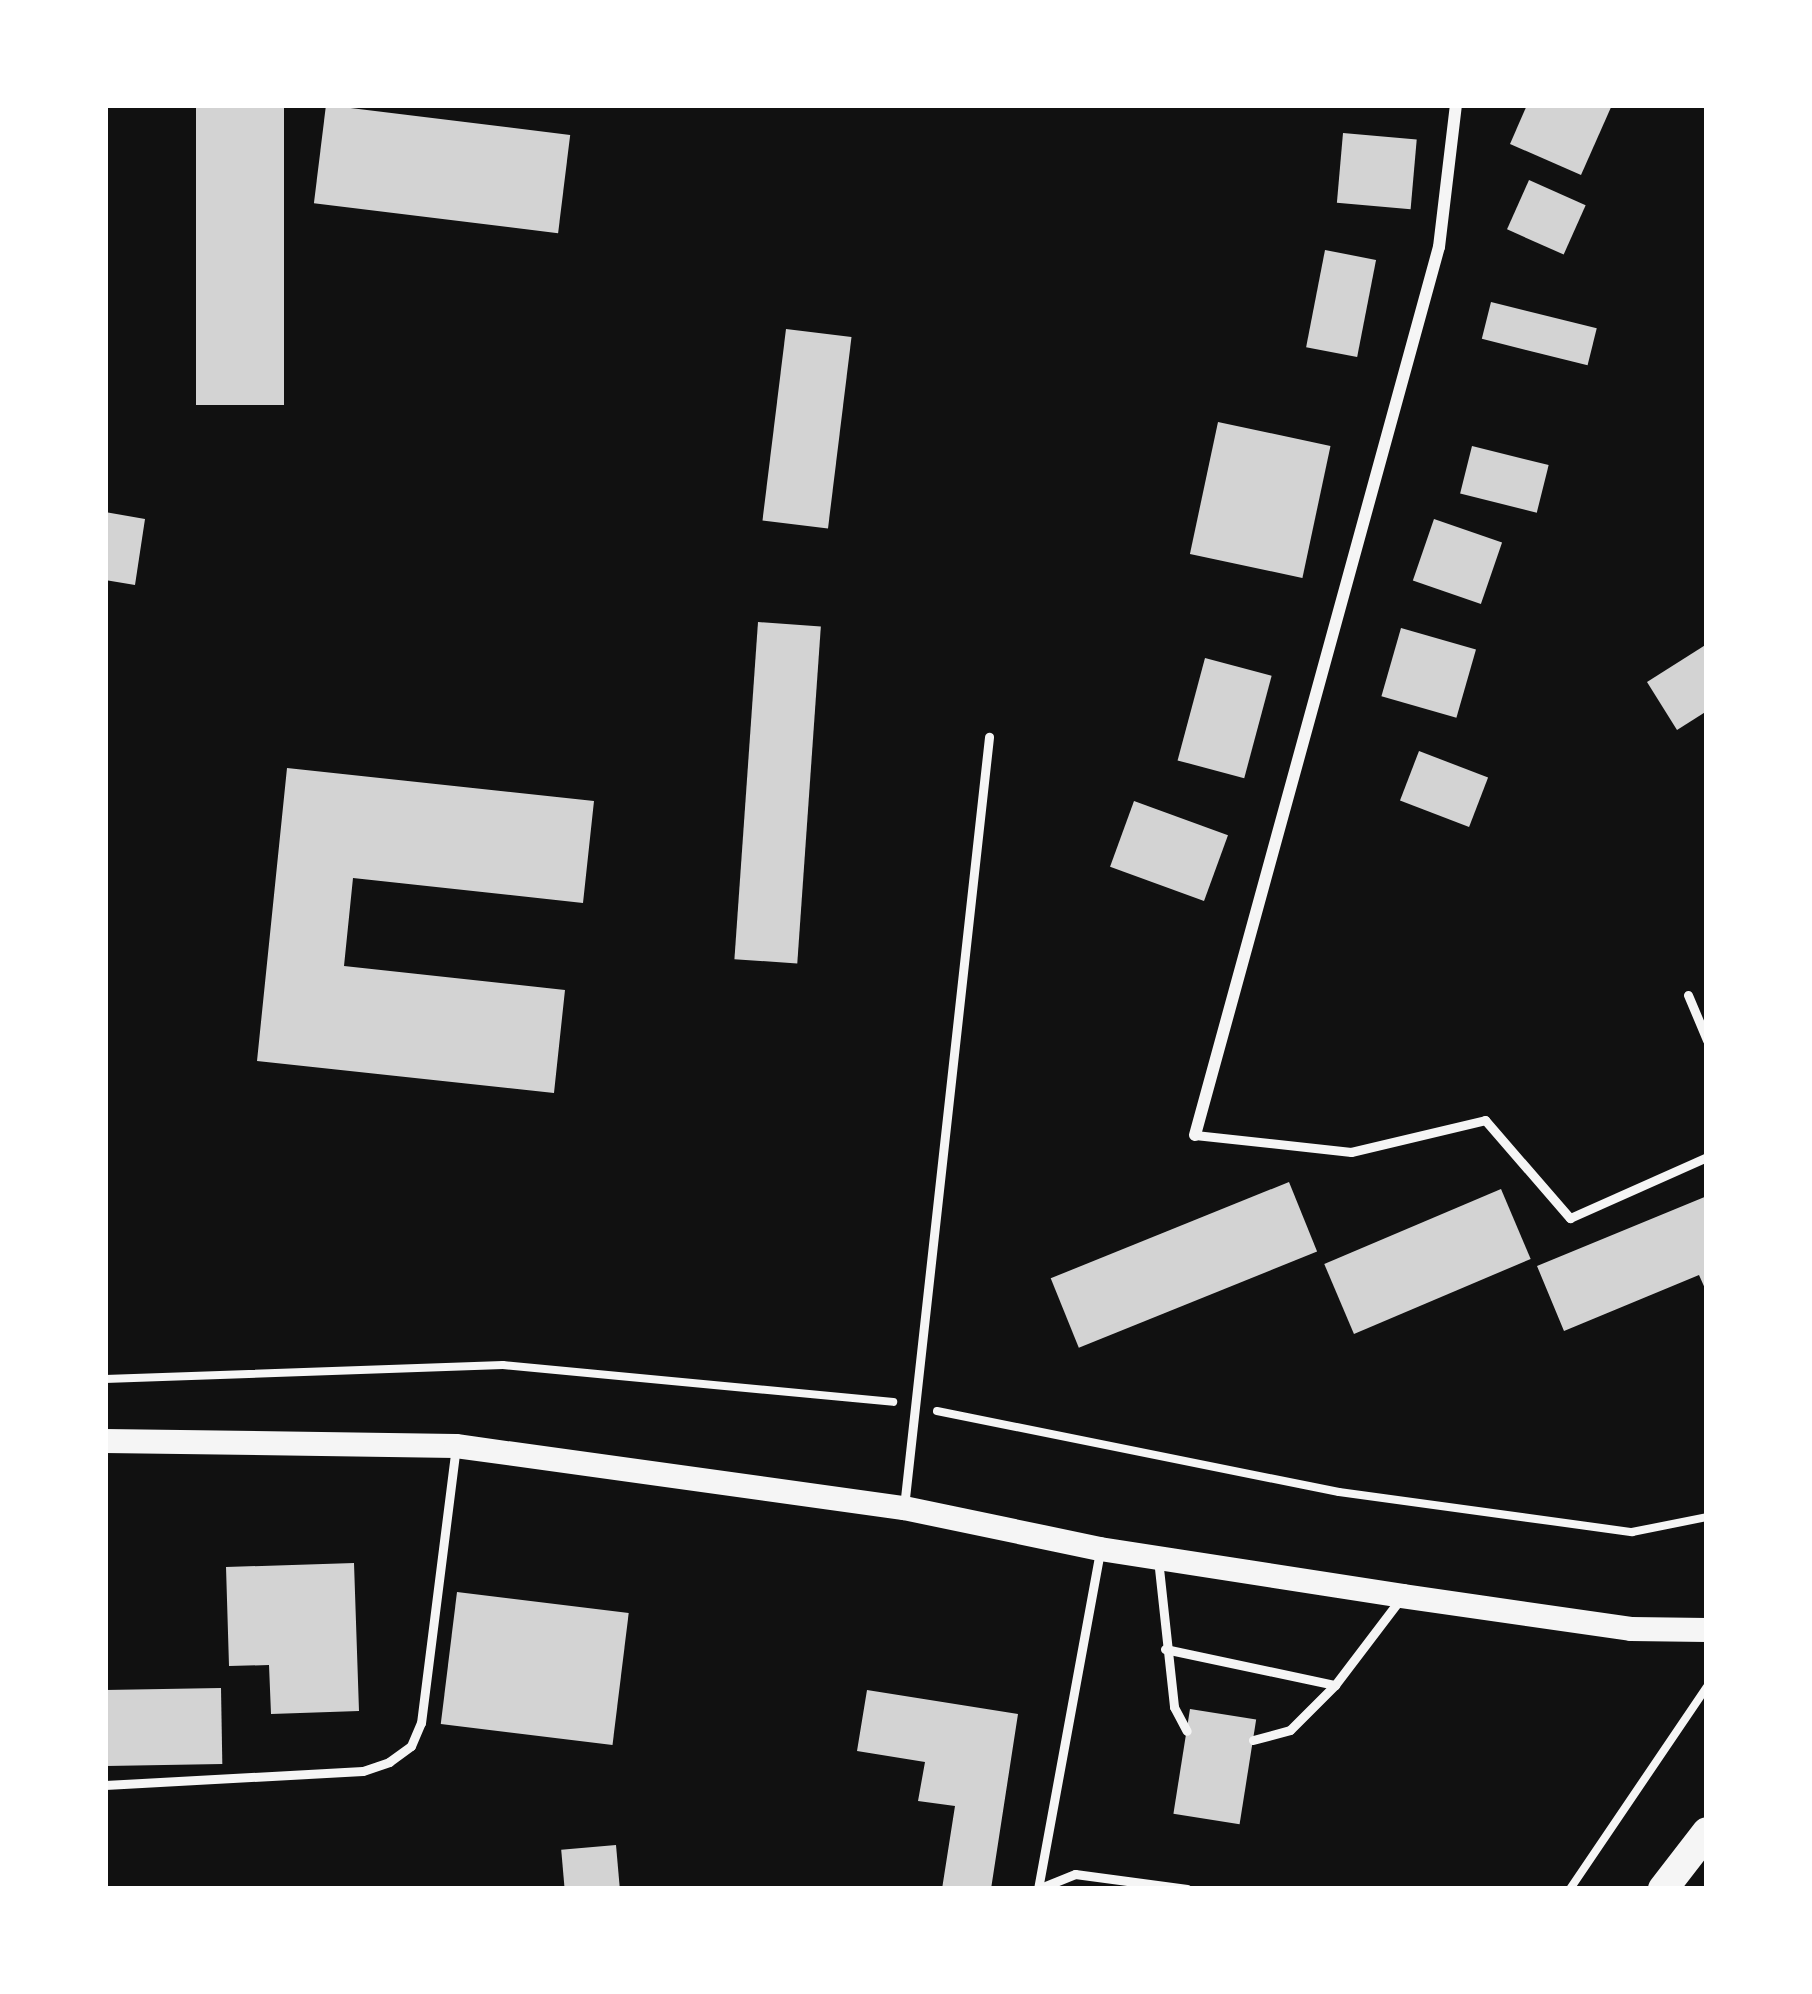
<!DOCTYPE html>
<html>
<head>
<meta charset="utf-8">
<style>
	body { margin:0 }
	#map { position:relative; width:1812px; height:1994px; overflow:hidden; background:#111; font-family:Ubuntu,sans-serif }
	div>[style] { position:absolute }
	.building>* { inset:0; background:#d3d3d3; transform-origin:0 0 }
	.path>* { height:8px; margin:-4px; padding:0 4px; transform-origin:4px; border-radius:4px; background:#f5f5f5 }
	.service>* { height:9px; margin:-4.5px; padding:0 4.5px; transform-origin:4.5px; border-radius:4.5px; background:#f5f5f5 }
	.minor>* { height:12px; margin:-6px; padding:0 6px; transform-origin:6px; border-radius:6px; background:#f5f5f5 }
	.secondary>* { height:24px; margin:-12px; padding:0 12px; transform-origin:12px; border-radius:12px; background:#f5f5f5 }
	.primary>* { height:30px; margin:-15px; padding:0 15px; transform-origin:15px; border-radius:15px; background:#f5f5f5 }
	span { translate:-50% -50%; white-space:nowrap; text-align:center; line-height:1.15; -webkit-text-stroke:9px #fff; paint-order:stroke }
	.frame { position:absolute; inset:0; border:108px solid #fff; pointer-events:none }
</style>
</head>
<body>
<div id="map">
	<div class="building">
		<div style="left:196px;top:105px;width:88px;height:300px"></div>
		<div style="left:326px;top:105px;width:246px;height:99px;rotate:7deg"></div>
		<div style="clip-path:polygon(1527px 105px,1612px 105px,1581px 175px,1510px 144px)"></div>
		<div style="left:1343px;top:133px;width:74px;height:70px;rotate:5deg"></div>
		<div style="left:1529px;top:180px;width:62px;height:54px;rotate:24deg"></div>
		<div style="left:1325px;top:250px;width:52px;height:99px;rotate:11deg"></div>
		<div style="left:1491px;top:302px;width:109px;height:38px;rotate:14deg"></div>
		<div style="left:786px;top:329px;width:66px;height:193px;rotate:7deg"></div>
		<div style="left:1218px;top:422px;width:115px;height:135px;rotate:12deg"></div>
		<div style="left:1472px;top:446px;width:79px;height:49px;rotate:14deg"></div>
		<div style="clip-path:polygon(105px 512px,145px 519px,135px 585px,105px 580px)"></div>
		<div style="left:1434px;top:519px;width:72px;height:65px;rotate:19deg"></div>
		<div style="left:758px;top:622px;width:63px;height:338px;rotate:4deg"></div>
		<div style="left:1401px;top:628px;width:78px;height:71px;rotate:16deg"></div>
		<div style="clip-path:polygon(1707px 644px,1707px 711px,1677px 730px,1647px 682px)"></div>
		<div style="left:1205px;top:658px;width:69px;height:106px;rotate:15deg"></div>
		<div style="left:1419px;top:751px;width:74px;height:53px;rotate:21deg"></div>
		<div style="clip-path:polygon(287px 768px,594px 801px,583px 903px,353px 878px,344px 966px,565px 990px,554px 1093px,257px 1061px)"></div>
		<div style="left:1134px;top:801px;width:100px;height:70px;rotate:20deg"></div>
		<div style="left:1289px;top:1182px;width:75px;height:257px;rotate:68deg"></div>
		<div style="left:1501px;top:1189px;width:76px;height:192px;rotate:67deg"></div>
		<div style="clip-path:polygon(1707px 1196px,1707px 1293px,1699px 1275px,1564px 1331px,1537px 1266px)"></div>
		<div style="clip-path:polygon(354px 1563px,359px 1711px,271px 1714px,269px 1665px,229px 1666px,226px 1567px)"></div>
		<div style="left:457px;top:1592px;width:173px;height:133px;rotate:7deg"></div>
		<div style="left:221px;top:1688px;width:76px;height:116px;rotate:89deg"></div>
		<div style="clip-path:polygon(867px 1690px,1018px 1714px,991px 1889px,942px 1889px,955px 1806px,918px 1801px,925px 1762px,857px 1751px)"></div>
		<div style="left:1190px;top:1709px;width:67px;height:106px;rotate:9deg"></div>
		<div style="left:616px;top:1845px;width:44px;height:55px;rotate:85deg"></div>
	</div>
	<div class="path">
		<div style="left:105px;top:1379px;width:398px;rotate:-2deg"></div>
		<div style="left:503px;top:1365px;width:392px;rotate:5.4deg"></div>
		<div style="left:937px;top:1411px;width:410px;rotate:11.4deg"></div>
		<div style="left:1339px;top:1492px;width:296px;rotate:7.8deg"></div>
		<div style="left:1632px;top:1532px;width:76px;rotate:-11.3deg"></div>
		<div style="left:1570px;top:1889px;width:244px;rotate:-55.9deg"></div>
	</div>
	<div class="service">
		<div style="left:1688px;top:995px;width:49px;rotate:67.1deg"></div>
		<div style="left:1195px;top:1135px;width:157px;rotate:6.2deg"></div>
		<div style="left:1351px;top:1152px;width:138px;rotate:-13.4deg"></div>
		<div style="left:1485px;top:1120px;width:130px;rotate:49.1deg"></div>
		<div style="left:1570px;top:1218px;width:150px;rotate:-24deg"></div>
		<div style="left:904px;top:1507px;width:775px;rotate:-83.7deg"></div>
		<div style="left:1158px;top:1559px;width:149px;rotate:83.8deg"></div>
		<div style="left:1174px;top:1707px;width:27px;rotate:62deg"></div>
		<div style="left:1165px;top:1649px;width:174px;rotate:12deg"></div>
		<div style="left:1253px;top:1740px;width:38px;rotate:-15deg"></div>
		<div style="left:1290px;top:1730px;width:64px;rotate:-45deg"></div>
		<div style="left:1335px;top:1685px;width:109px;rotate:-52.8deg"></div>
		<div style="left:105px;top:1785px;width:258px;rotate:-3.1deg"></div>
		<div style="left:363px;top:1771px;width:28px;rotate:-19deg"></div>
		<div style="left:389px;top:1762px;width:27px;rotate:-36deg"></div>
		<div style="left:411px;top:1746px;width:25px;rotate:-67deg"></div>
		<div style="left:421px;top:1723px;width:279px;rotate:-82.8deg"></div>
		<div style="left:1038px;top:1889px;width:343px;rotate:-79.6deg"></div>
		<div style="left:1038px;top:1889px;width:40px;rotate:-22deg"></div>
		<div style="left:1075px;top:1874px;width:113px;rotate:7.6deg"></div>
	</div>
	<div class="minor">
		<div style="left:1195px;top:1135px;width:921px;rotate:-74.64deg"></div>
		<div style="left:1439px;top:247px;width:143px;rotate:-83.2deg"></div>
	</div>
	<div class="secondary">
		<div style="left:105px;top:1441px;width:351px;rotate:0.8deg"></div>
		<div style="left:456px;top:1446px;width:452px;rotate:7.9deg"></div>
		<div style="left:904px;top:1508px;width:200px;rotate:11.8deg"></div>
		<div style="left:1100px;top:1549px;width:306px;rotate:8.8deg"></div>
		<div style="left:1402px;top:1596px;width:231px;rotate:8.2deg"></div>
		<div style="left:1631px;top:1629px;width:76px;rotate:0.8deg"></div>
	</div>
	<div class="primary">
		<div style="left:1663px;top:1889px;width:72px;rotate:-52.3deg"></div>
	</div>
	<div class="frame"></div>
</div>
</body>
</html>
